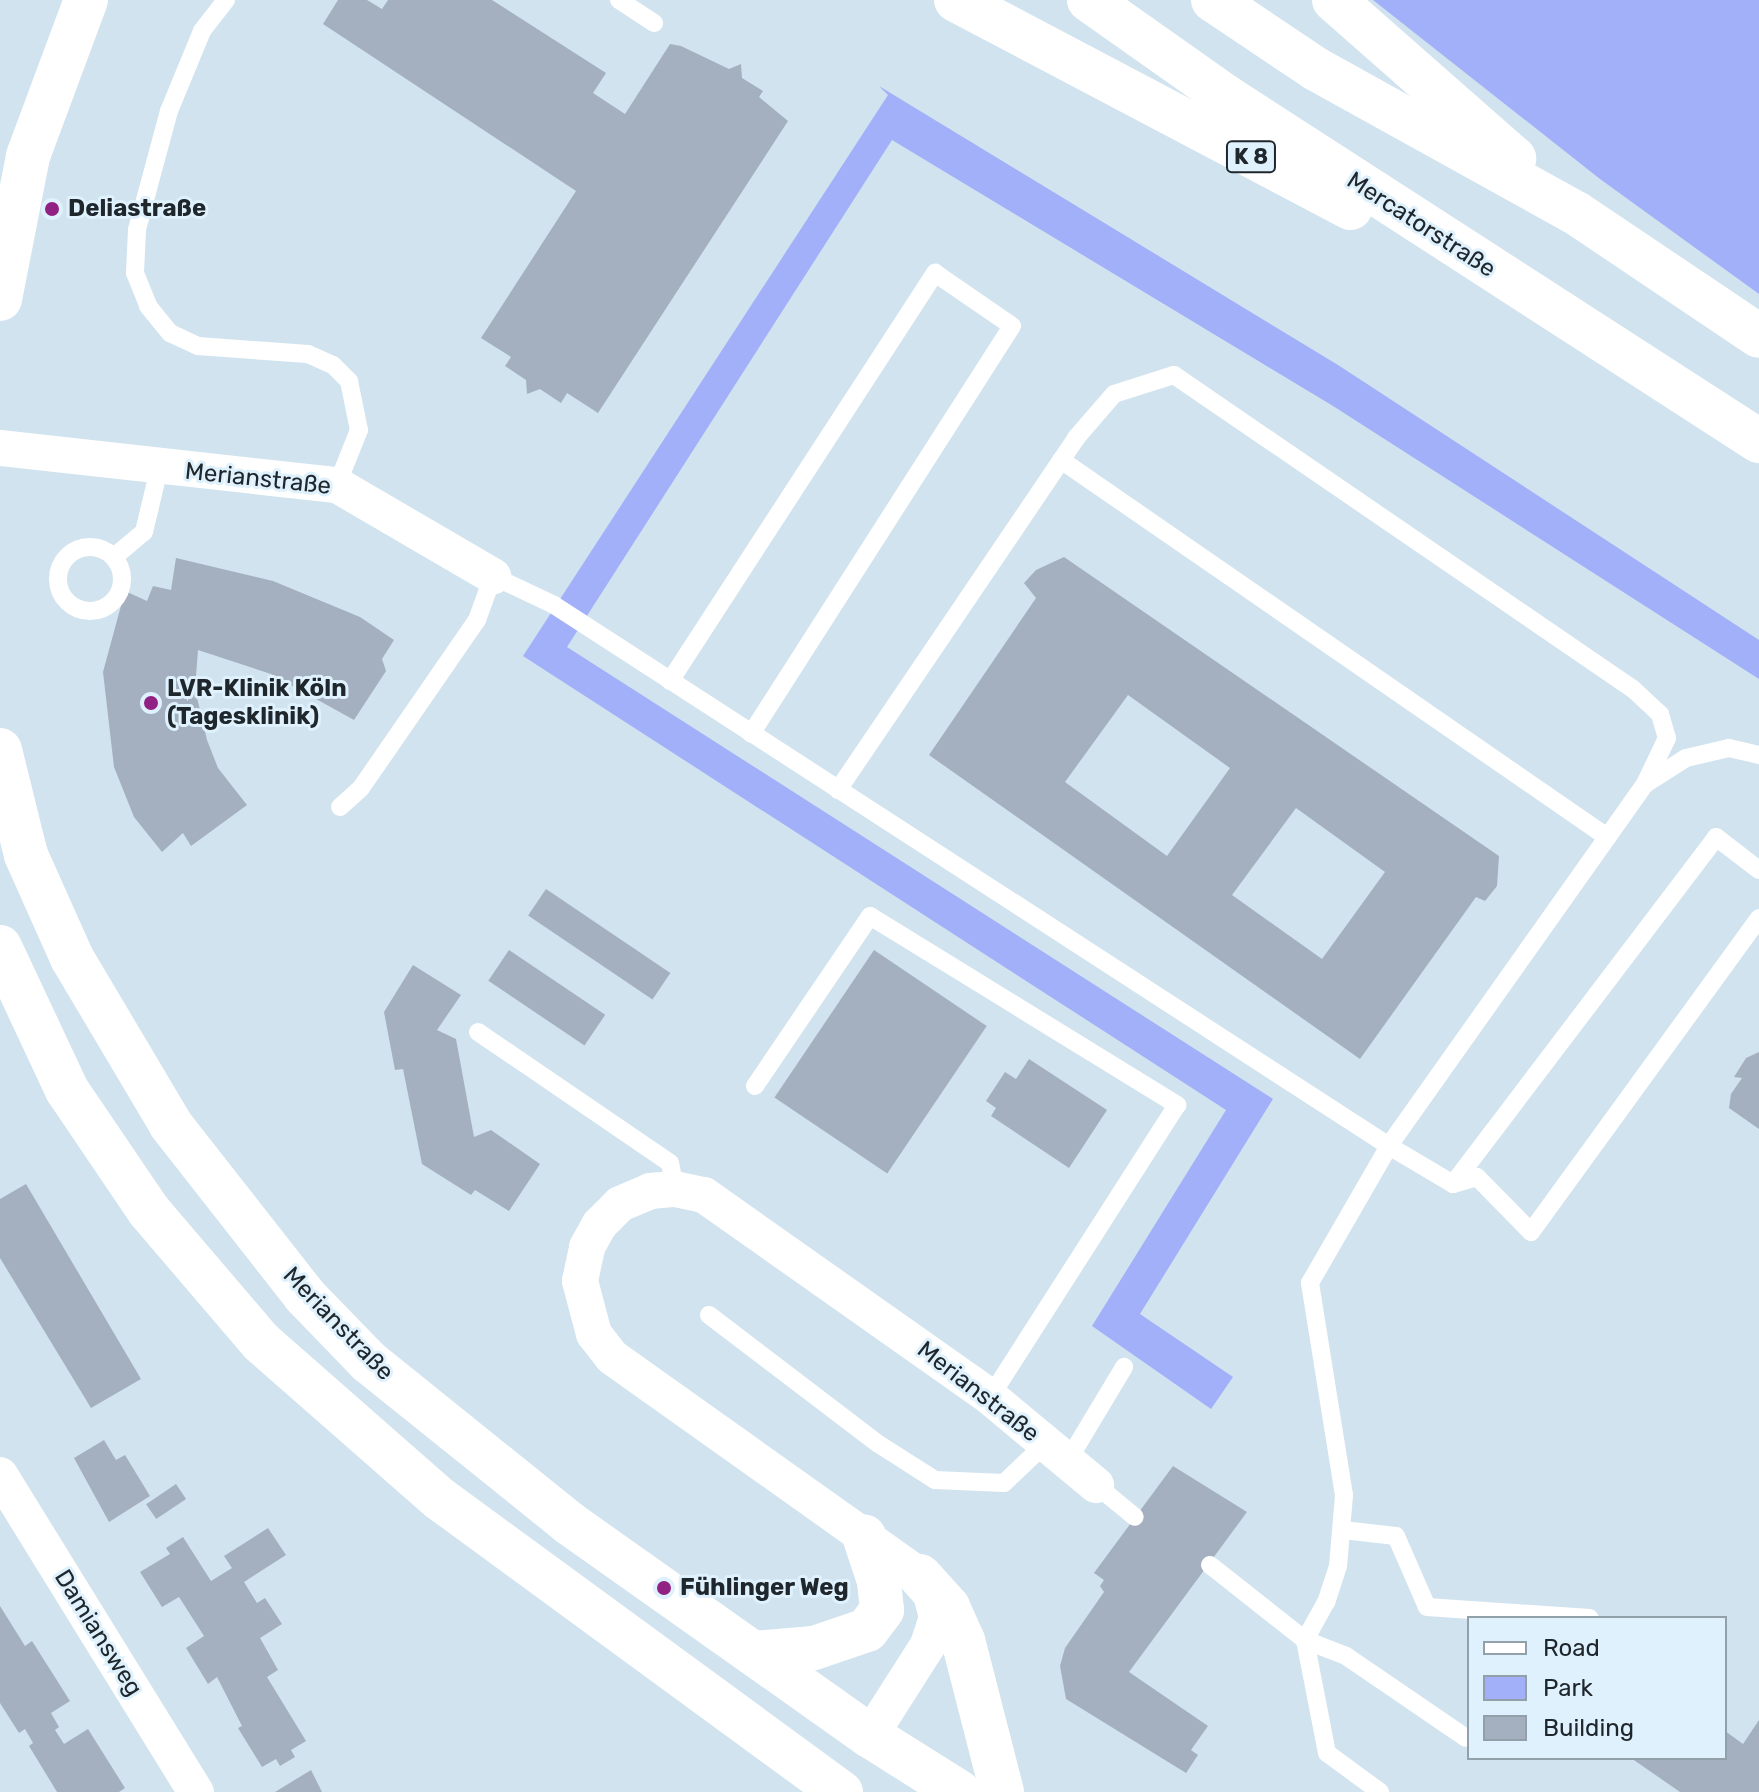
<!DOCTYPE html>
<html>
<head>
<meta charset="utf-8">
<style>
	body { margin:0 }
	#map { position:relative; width:1759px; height:1792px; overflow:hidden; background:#d1e3ef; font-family:Rubik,sans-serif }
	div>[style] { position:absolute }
	.green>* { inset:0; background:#a2b0f9 }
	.building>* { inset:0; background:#a4b0bf; transform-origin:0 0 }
	.lane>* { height:18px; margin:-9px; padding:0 9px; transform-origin:9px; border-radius:9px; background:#fff }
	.lane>.ring { margin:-9px; padding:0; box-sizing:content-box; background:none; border:18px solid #fff; border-radius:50% }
	.street>* { height:36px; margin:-18px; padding:0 18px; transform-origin:18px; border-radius:18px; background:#fff }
	.secondary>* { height:44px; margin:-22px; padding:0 22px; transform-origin:22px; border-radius:22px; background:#fff }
	.highway>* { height:44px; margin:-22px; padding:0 22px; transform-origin:22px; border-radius:22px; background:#fff }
	.dots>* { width:22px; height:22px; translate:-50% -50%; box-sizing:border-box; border:4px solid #def1fd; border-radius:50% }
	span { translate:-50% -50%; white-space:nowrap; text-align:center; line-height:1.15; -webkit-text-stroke:6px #def1fd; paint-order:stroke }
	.shield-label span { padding:2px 6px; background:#def1fd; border:2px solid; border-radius:6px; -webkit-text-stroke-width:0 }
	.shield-label { font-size:22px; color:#20272c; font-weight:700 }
	.poi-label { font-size:24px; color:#20272c; font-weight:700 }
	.left { translate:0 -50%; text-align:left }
	.street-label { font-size:24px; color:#20272c }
	.legend { position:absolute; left:1467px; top:1616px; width:260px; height:144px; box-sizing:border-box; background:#def1fd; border:2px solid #92a0a9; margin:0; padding:10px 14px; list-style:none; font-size:24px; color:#20272c }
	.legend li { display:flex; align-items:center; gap:16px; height:40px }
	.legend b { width:40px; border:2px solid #92a0a9 }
</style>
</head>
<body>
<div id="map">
	<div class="green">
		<div style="clip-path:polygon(1373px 0,1759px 0,1759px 294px,1600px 179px)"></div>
		<div style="clip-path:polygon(879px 86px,1338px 365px,1759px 640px,1759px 679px,1333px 406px,892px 140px,567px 647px,1273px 1099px,1140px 1314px,1233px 1377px,1211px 1409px,1092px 1326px,1226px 1110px,523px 656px,888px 95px)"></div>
	</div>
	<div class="building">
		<div style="clip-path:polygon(338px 0,367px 0,382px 9px,388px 0,492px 0,606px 73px,593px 93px,625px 114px,670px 44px,681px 46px,729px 69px,741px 64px,742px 78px,763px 91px,759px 97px,788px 121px,598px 413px,567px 393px,561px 403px,540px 389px,527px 394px,526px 380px,505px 366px,511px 357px,481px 338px,576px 191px,323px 24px)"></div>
		<div style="clip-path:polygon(evenodd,1064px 557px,1499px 856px,1497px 886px,1485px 901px,1476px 897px,1360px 1059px,929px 755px,1036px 598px,1024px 583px,1036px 570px,1064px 557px,1128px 695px,1230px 768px,1167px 856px,1065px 782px,1128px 695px,1064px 557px,1296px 808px,1385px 872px,1322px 959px,1232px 895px,1296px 808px)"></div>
		<div style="clip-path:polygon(176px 558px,273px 581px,360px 617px,394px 640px,382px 659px,386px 671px,354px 720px,271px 674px,198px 650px,195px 689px,207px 740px,218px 768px,247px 805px,191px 846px,183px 833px,162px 852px,134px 817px,114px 767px,103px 672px,125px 591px,147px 601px,153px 586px,171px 590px)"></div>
		<div style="left:546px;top:889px;width:150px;height:32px;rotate:34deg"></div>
		<div style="left:509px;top:950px;width:116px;height:37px;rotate:34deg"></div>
		<div style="left:874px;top:950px;width:136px;height:178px;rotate:34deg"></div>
		<div style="clip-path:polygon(413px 965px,461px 995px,437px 1030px,456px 1039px,474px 1137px,491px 1130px,540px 1164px,509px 1211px,475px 1190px,471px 1195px,422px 1164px,403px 1069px,395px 1070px,384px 1012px)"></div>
		<div style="clip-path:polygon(1759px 1052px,1759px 1129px,1729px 1108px,1731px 1094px,1742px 1078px,1734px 1077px,1746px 1058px)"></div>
		<div style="clip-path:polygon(1029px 1059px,1107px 1110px,1069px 1168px,991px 1116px,996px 1108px,986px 1101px,1005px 1072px,1016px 1079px)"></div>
		<div style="clip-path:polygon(26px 1184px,141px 1379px,91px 1408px,0 1258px,0 1199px)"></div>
		<div style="clip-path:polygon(104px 1440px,116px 1460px,125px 1455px,150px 1496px,109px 1522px,74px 1458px)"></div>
		<div style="clip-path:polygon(1173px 1466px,1247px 1512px,1129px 1672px,1208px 1726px,1191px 1750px,1198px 1755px,1186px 1773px,1066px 1699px,1060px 1666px,1065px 1648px,1104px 1592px,1100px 1586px,1104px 1580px,1094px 1573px)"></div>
		<div style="left:176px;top:1484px;width:18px;height:36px;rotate:56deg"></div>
		<div style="clip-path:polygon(268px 1528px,286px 1555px,244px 1582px,257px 1603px,265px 1598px,282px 1624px,260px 1638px,278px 1670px,267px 1677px,306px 1741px,291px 1750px,295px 1757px,280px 1766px,276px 1759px,262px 1767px,238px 1728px,242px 1726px,217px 1677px,208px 1684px,186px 1648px,204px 1636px,179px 1597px,162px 1607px,140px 1572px,170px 1554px,166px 1548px,183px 1537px,211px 1581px,232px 1568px,224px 1556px)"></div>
		<div style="clip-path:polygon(0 1606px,25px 1646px,32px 1641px,70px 1701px,51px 1713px,59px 1727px,55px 1730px,64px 1744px,88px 1729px,125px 1788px,119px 1792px,57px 1792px,29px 1746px,33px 1743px,25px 1729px,19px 1733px,0 1703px)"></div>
		<div style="clip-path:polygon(1759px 1720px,1759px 1792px,1680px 1792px,1631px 1758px,1725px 1758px,1725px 1731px,1743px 1744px)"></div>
		<div style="clip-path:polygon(311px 1770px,322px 1792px,275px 1792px)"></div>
	</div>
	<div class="lane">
		<div style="left:226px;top:0;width:39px;rotate:128deg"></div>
		<div style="left:202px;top:31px;width:87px;rotate:112.4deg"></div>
		<div style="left:169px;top:111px;width:123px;rotate:105.1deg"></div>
		<div style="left:137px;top:230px;width:43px;rotate:92.7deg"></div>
		<div style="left:135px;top:273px;width:35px;rotate:68deg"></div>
		<div style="left:148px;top:306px;width:35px;rotate:51deg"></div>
		<div style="left:170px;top:333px;width:31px;rotate:25deg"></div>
		<div style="left:198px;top:346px;width:110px;rotate:4.2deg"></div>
		<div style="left:308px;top:354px;width:27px;rotate:24deg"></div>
		<div style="left:333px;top:365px;width:23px;rotate:45deg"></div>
		<div style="left:349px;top:381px;width:50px;rotate:78.5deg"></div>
		<div style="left:359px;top:430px;width:59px;rotate:111.8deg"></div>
		<div style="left:619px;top:0;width:42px;rotate:33.3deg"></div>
		<div style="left:1061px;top:460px;width:664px;rotate:34.62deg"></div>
		<div class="ring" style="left:58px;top:547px;width:46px;height:46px"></div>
		<div style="left:114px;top:557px;width:39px;rotate:-40deg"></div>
		<div style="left:144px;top:532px;width:65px;rotate:-76.6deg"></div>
		<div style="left:670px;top:681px;width:487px;rotate:-57deg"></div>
		<div style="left:935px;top:273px;width:93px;rotate:34.5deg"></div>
		<div style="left:1012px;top:326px;width:484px;rotate:122.6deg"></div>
		<div style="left:1647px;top:783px;width:46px;rotate:-32.7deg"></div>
		<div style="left:1686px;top:758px;width:44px;rotate:-13.1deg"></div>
		<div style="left:1729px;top:748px;width:31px;rotate:13deg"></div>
		<div style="left:838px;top:790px;width:425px;rotate:-55.9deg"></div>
		<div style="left:1076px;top:438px;width:58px;rotate:-49.2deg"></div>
		<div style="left:1114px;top:394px;width:63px;rotate:-17.6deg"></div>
		<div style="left:1174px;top:375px;width:556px;rotate:34.38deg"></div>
		<div style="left:1633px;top:689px;width:37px;rotate:43deg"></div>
		<div style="left:1660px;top:714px;width:25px;rotate:74deg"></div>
		<div style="left:1667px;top:738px;width:51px;rotate:115.6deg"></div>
		<div style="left:1645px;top:784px;width:443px;rotate:125.3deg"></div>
		<div style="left:1389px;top:1146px;width:158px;rotate:120deg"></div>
		<div style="left:1310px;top:1283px;width:215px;rotate:80.9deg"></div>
		<div style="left:1344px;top:1495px;width:71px;rotate:94.8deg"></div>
		<div style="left:1338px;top:1566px;width:38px;rotate:108deg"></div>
		<div style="left:1326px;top:1602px;width:43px;rotate:118.9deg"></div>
		<div style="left:1305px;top:1640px;width:44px;rotate:21.3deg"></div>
		<div style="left:1346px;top:1656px;width:145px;rotate:34.3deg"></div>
		<div style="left:340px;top:807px;width:28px;rotate:-42deg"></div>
		<div style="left:361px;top:788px;width:204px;rotate:-55.4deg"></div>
		<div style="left:477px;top:620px;width:47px;rotate:-70deg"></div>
		<div style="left:493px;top:576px;width:68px;rotate:25.4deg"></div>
		<div style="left:554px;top:605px;width:995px;rotate:32.94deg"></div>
		<div style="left:1389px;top:1146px;width:74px;rotate:30.7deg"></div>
		<div style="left:1453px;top:1184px;width:25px;rotate:-16deg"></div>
		<div style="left:1477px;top:1177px;width:77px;rotate:45.5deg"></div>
		<div style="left:1531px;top:1232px;width:388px;rotate:-54deg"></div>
		<div style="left:478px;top:1032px;width:232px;rotate:34.3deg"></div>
		<div style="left:670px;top:1163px;width:26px;rotate:79deg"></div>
		<div style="left:755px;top:1086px;width:205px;rotate:-55.9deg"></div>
		<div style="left:870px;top:916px;width:361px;rotate:31.6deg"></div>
		<div style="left:1177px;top:1105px;width:347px;rotate:122.6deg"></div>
		<div style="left:1453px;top:1184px;width:435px;rotate:-52.8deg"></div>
		<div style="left:1716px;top:837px;width:54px;rotate:37.5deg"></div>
		<div style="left:709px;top:1315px;width:211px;rotate:37.3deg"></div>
		<div style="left:877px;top:1443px;width:69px;rotate:32.5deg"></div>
		<div style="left:935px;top:1480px;width:69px;rotate:2.5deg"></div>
		<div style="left:1004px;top:1483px;width:57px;rotate:-43.6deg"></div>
		<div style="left:1067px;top:1462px;width:111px;rotate:-59deg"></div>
		<div style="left:1096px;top:1485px;width:50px;rotate:39.4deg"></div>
		<div style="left:1343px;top:1530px;width:53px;rotate:6.5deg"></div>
		<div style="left:1396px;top:1536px;width:77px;rotate:66.4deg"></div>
		<div style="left:1427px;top:1607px;width:163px;rotate:3.9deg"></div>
		<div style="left:1210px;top:1565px;width:121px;rotate:38.3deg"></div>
		<div style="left:1305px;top:1640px;width:115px;rotate:79deg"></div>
		<div style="left:1327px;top:1753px;width:66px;rotate:36.3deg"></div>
	</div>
	<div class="street">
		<div style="left:0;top:448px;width:339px;rotate:6.3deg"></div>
		<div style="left:337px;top:485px;width:181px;rotate:30.3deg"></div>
		<div style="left:0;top:1475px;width:373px;rotate:58.3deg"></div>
		<div style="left:870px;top:1736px;width:108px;rotate:-57.5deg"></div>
		<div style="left:928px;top:1645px;width:29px;rotate:-72deg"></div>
		<div style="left:937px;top:1617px;width:23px;rotate:-105deg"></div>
		<div style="left:931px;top:1595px;width:22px;rotate:-120deg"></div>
		<div style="left:920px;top:1576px;width:378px;rotate:-144.6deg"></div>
		<div style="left:612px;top:1357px;width:29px;rotate:-128deg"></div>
		<div style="left:594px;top:1334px;width:55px;rotate:-104.8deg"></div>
		<div style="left:580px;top:1281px;width:35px;rotate:-78deg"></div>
		<div style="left:587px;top:1247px;width:26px;rotate:-61deg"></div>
		<div style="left:600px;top:1224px;width:28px;rotate:-45deg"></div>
		<div style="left:620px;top:1204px;width:33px;rotate:-23deg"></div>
		<div style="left:650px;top:1191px;width:25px;rotate:-5deg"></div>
		<div style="left:675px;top:1189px;width:30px;rotate:12deg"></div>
		<div style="left:704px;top:1195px;width:350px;rotate:35.2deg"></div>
		<div style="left:990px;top:1397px;width:138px;rotate:39.7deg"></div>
	</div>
	<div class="secondary">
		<div style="left:0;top:299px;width:146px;rotate:-78.9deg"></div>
		<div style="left:28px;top:156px;width:166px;rotate:-69.6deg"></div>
		<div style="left:0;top:750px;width:108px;rotate:76.1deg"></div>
		<div style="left:26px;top:855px;width:113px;rotate:65.9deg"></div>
		<div style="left:72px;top:958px;width:194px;rotate:59.3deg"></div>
		<div style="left:171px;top:1125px;width:217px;rotate:51.9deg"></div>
		<div style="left:305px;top:1296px;width:92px;rotate:45.9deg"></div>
		<div style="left:369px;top:1362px;width:257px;rotate:38.8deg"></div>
		<div style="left:569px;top:1523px;width:369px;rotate:35.3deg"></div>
		<div style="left:870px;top:1736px;width:105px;rotate:32.2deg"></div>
		<div style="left:0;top:947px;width:158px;rotate:64.9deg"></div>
		<div style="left:67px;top:1090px;width:146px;rotate:55.9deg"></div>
		<div style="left:149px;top:1211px;width:172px;rotate:49.5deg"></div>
		<div style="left:261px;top:1342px;width:238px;rotate:41.3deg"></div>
		<div style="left:440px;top:1499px;width:497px;rotate:36.2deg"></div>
		<div style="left:920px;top:1576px;width:42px;rotate:47.9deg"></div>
		<div style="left:948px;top:1607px;width:36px;rotate:66deg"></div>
		<div style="left:963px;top:1640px;width:157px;rotate:75.6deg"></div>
		<div style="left:753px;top:1653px;width:61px;rotate:-4.7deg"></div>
		<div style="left:814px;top:1648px;width:56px;rotate:-18.8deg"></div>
		<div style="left:867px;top:1630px;width:25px;rotate:-53deg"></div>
		<div style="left:882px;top:1610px;width:29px;rotate:-96deg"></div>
		<div style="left:879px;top:1581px;width:47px;rotate:-108.4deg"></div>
	</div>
	<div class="highway">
		<div style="left:956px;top:0;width:446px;rotate:27.8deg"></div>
		<div style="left:1089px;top:0;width:166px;rotate:35.2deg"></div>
		<div style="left:1225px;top:96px;width:636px;rotate:32.87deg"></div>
		<div style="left:1213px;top:0;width:124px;rotate:33.8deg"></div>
		<div style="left:1316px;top:69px;width:297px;rotate:29deg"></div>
		<div style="left:1576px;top:213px;width:220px;rotate:33.9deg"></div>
		<div style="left:1334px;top:0;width:240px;rotate:41.3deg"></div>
	</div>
	<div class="dots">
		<div style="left:52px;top:209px;background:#912284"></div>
		<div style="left:151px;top:703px;background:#912284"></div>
		<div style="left:664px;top:1588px;background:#912284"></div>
	</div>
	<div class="shield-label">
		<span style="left:1251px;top:157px">K 8</span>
	</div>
	<div class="poi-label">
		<span class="left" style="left:68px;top:209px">Deliastraße</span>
		<span class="left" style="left:167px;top:703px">LVR-Klinik Köln<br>(Tagesklinik)</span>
		<span class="left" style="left:680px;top:1588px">Fühlinger Weg</span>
	</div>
	<div class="street-label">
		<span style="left:1421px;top:225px;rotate:33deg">Mercatorstraße</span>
		<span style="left:258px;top:479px;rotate:6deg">Merianstraße</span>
		<span style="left:338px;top:1324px;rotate:46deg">Merianstraße</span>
		<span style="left:978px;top:1392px;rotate:38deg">Merianstraße</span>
		<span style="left:98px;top:1633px;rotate:58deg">Damiansweg</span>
	</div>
	<ul class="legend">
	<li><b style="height:10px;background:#fff"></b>Road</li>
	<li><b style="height:22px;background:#a2b0f9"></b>Park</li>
	<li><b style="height:22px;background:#a4b0bf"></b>Building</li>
	</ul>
</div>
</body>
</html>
